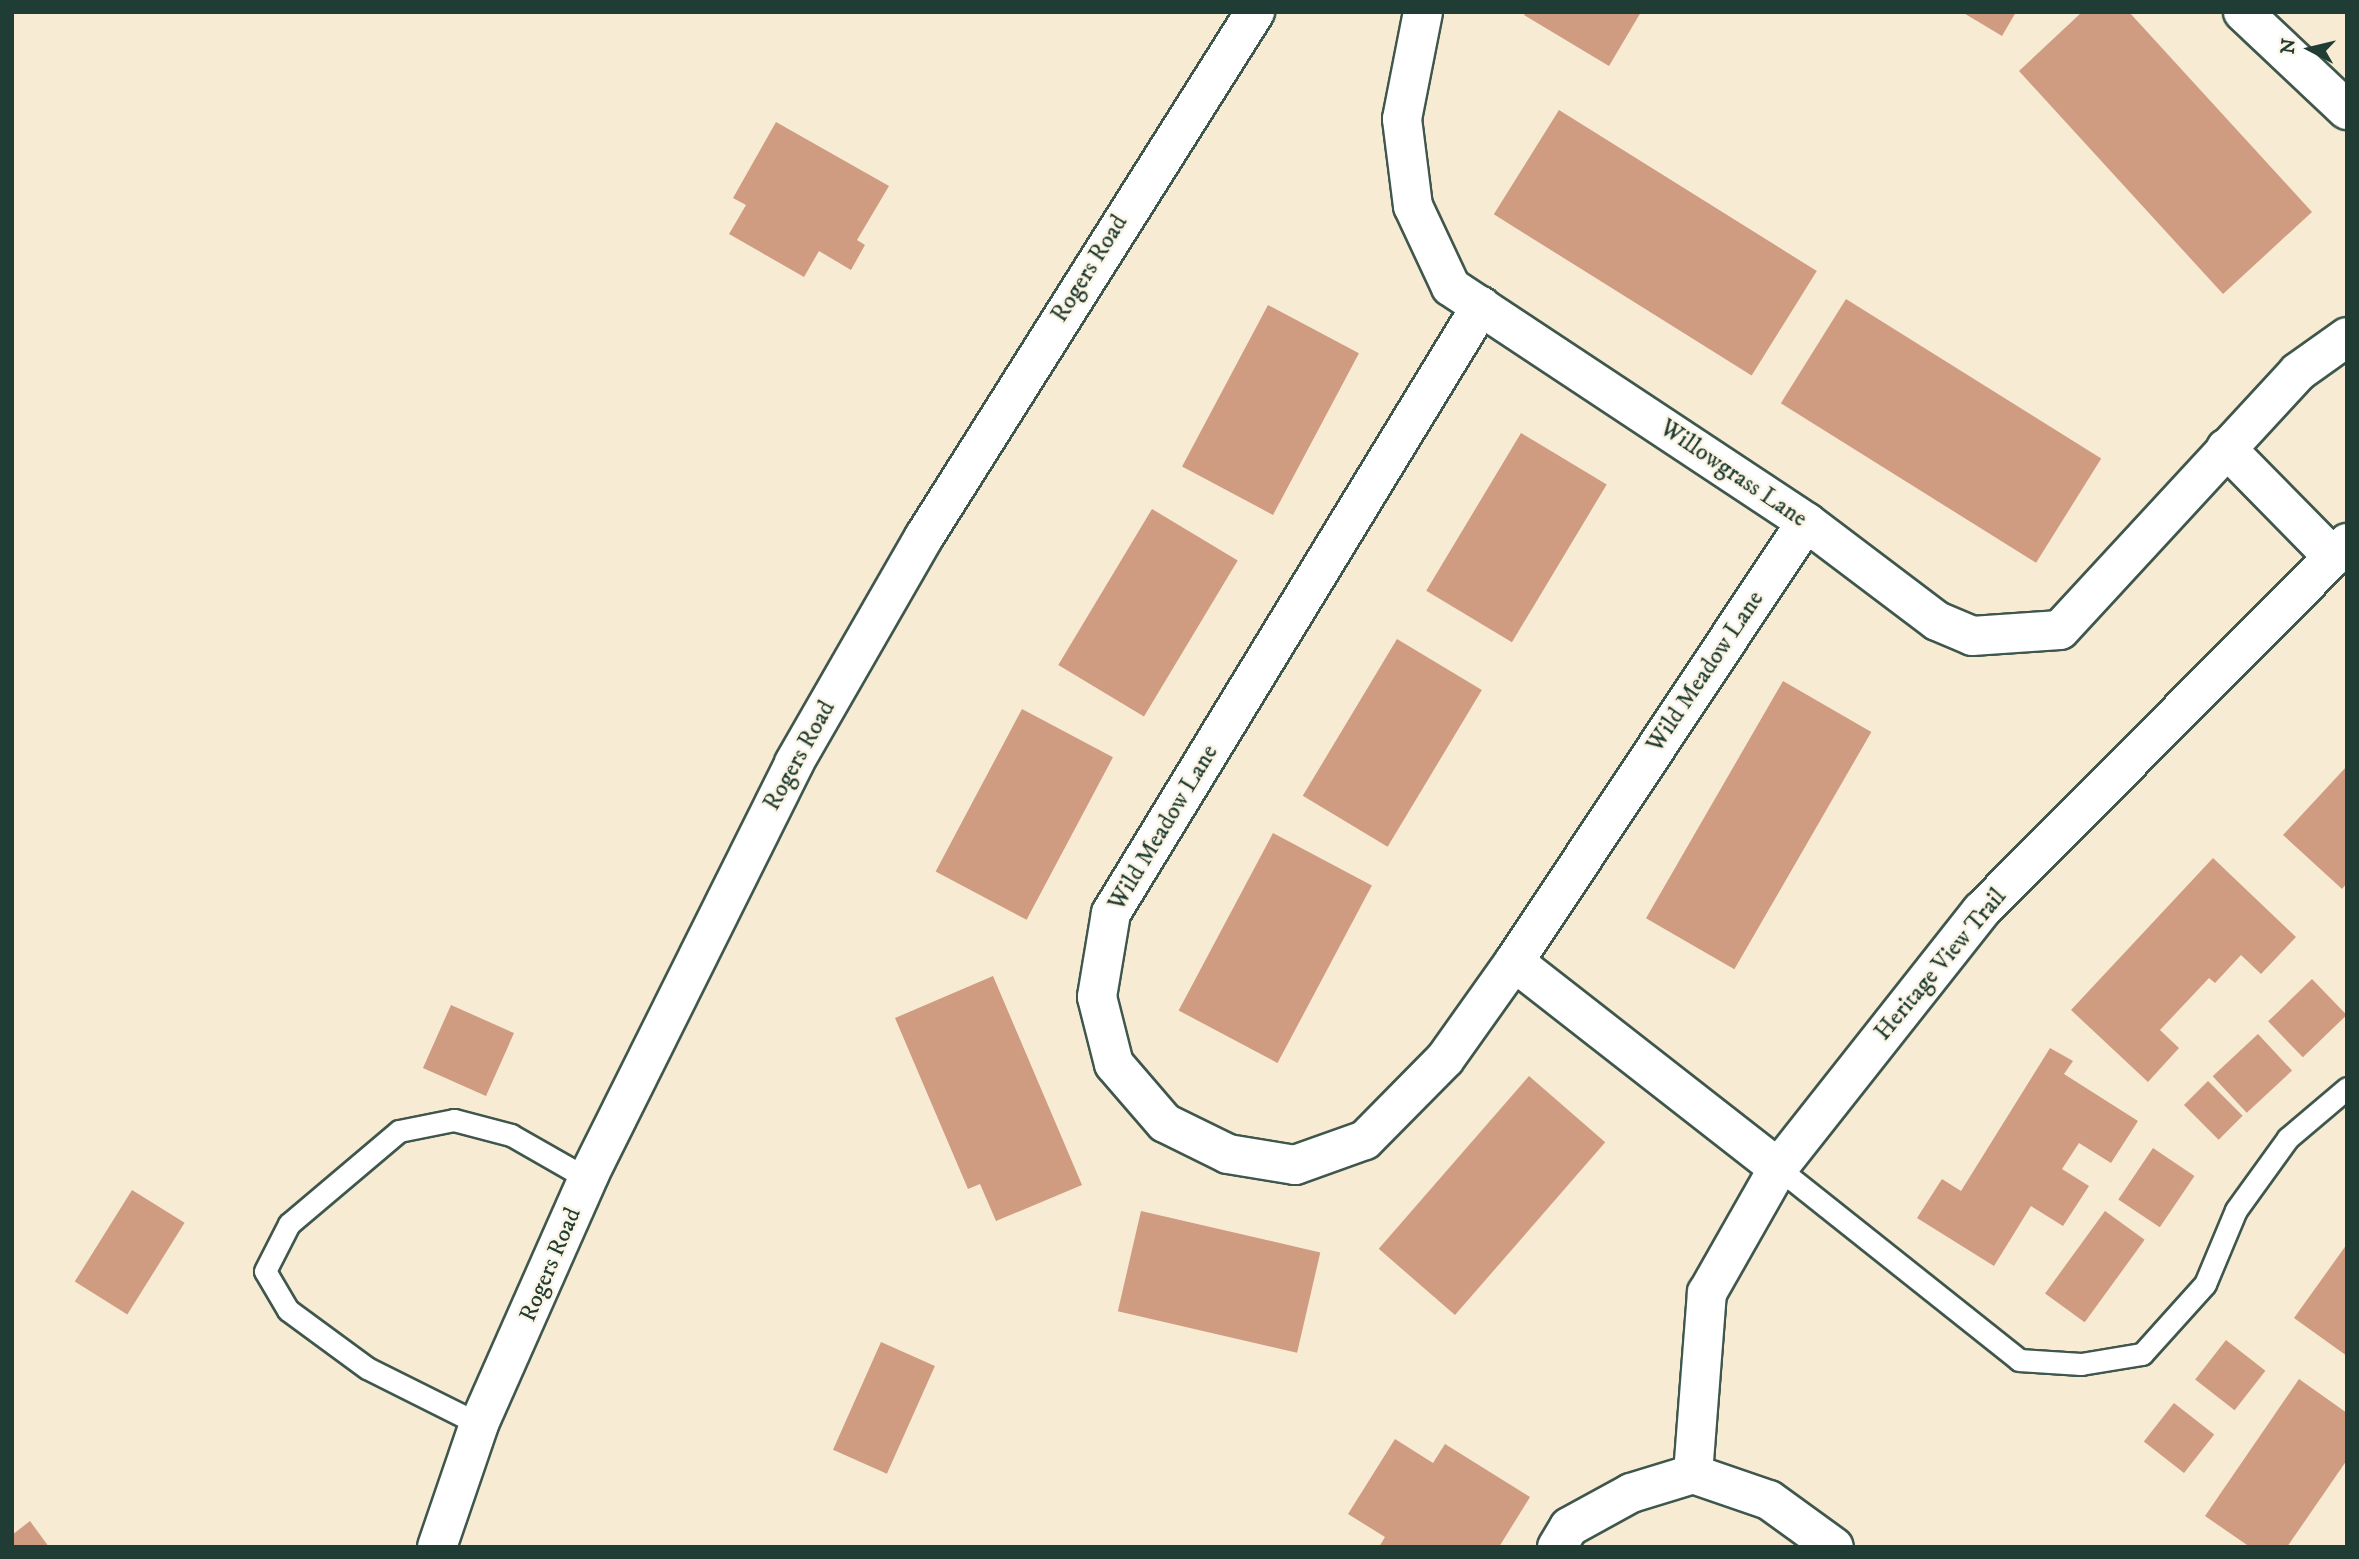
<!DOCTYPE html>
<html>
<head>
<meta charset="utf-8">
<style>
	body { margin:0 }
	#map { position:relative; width:2359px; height:1559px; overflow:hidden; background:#f7ebd3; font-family:"IM FELL DW Pica",serif }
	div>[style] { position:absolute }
	.building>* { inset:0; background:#d09c81; transform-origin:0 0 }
	.roads { filter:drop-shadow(2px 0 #3f574c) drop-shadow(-2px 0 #3f574c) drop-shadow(0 2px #3f574c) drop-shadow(0 -2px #3f574c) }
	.lane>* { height:21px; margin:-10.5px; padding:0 10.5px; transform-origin:10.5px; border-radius:10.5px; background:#fff }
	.street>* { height:38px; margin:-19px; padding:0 19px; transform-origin:19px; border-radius:19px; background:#fff }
	.secondary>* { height:38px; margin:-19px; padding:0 19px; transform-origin:19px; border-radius:19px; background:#fff }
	span { translate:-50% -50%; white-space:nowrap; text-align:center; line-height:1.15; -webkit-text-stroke:5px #fcf5e5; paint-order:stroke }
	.street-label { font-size:24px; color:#1f3d34 }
	.frame { position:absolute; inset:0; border:14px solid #1f3d34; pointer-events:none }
	.north { position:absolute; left:2275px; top:14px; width:70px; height:70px; -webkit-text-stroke:5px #fcf5e5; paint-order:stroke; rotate:277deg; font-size:19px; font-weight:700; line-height:28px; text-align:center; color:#1f3d34 }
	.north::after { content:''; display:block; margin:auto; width:24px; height:32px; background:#1f3d34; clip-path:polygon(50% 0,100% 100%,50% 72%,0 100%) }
</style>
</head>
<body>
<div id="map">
	<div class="building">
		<div style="clip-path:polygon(1526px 12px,1641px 12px,1609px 66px,1524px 15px)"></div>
		<div style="clip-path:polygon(1962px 12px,2016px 12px,2002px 36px)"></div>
		<div style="clip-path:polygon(2082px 12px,2129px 12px,2312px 212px,2223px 294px,2019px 71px)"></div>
		<div style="left:1559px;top:110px;width:304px;height:123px;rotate:32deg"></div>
		<div style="clip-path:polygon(776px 122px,889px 186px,857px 240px,865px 245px,851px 270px,819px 251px,804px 277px,729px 234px,746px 205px,733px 198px)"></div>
		<div style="left:1846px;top:299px;width:301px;height:123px;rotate:32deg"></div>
		<div style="left:1268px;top:305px;width:103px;height:183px;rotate:28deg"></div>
		<div style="left:1521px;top:433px;width:100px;height:184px;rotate:31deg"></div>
		<div style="left:1152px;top:509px;width:100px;height:182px;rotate:31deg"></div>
		<div style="left:1397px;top:639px;width:99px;height:183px;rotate:31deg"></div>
		<div style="left:1783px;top:681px;width:102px;height:274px;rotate:30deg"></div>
		<div style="left:1022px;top:709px;width:103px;height:184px;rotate:28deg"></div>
		<div style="clip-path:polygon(2347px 766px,2347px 883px,2342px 889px,2283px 835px)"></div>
		<div style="left:1273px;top:833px;width:112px;height:201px;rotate:28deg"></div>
		<div style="clip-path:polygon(2213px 858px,2296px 937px,2261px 974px,2241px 955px,2215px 983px,2209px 978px,2160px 1030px,2179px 1048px,2148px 1082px,2071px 1010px)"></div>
		<div style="clip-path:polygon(993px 976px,1082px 1185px,996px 1221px,980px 1184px,968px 1189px,895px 1018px)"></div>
		<div style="left:2312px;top:979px;width:50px;height:61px;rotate:46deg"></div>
		<div style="left:451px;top:1005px;width:69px;height:69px;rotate:24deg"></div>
		<div style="left:2258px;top:1034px;width:50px;height:62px;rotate:47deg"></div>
		<div style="clip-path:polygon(2050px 1048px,2073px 1061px,2064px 1074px,2138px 1121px,2111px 1163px,2079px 1143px,2062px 1169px,2089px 1186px,2063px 1226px,2031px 1206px,1994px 1266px,1917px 1218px,1942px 1179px,1961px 1191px)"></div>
		<div style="left:1529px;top:1076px;width:101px;height:229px;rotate:41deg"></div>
		<div style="left:2208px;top:1081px;width:49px;height:34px;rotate:45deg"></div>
		<div style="left:2153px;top:1148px;width:50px;height:62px;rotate:34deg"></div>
		<div style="left:132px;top:1190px;width:62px;height:108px;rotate:32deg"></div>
		<div style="left:1141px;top:1211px;width:184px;height:103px;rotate:13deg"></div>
		<div style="left:2105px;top:1211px;width:49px;height:102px;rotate:36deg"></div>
		<div style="clip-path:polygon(2347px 1244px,2347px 1356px,2294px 1318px)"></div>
		<div style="left:2226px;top:1340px;width:50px;height:50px;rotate:38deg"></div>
		<div style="left:881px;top:1342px;width:59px;height:118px;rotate:24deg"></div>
		<div style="clip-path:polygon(2299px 1379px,2347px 1413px,2347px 1460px,2287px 1547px,2250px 1547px,2205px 1516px)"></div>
		<div style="left:2174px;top:1403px;width:51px;height:49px;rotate:38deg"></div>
		<div style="clip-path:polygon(1395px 1439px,1433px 1463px,1445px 1444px,1530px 1497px,1499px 1547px,1379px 1547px,1385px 1537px,1348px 1514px)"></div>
		<div style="clip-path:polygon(30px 1521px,49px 1547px,12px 1547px,12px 1535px)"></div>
	</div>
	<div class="roads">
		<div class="lane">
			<div style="left:1778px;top:1168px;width:308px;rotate:38.5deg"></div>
			<div style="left:2019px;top:1360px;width:62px;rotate:3.7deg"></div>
			<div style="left:2081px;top:1364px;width:62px;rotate:-9.3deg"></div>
			<div style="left:2142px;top:1354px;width:94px;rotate:-48deg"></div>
			<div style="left:2205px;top:1284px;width:80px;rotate:-67.3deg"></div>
			<div style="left:2236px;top:1210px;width:89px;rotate:-54.2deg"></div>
			<div style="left:2288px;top:1138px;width:77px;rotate:-40.3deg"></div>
			<div style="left:479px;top:1424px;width:125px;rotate:-153.4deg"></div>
			<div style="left:367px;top:1368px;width:98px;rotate:-143.7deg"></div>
			<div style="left:288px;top:1310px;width:45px;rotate:-120.5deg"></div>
			<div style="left:265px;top:1271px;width:53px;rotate:-62.9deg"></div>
			<div style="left:289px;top:1224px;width:144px;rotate:-40.2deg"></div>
			<div style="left:399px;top:1131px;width:56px;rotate:-11.3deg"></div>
			<div style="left:454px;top:1120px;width:59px;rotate:14.7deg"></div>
			<div style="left:511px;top:1135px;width:89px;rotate:29.7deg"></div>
		</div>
		<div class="street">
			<div style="left:1423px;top:12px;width:109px;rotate:101.1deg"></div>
			<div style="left:1402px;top:119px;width:88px;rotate:82.8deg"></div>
			<div style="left:1413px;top:206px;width:89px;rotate:64.9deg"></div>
			<div style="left:1451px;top:287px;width:426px;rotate:33.5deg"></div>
			<div style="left:1806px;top:522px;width:164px;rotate:37.1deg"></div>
			<div style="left:1937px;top:621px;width:38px;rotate:23deg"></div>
			<div style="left:1972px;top:636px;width:88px;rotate:-3.9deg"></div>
			<div style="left:2060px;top:630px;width:351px;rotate:-47.3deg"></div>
			<div style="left:2298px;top:372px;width:60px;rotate:-35.5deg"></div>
			<div style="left:2243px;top:12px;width:143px;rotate:43.3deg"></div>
			<div style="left:1481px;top:306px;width:711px;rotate:121.36deg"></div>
			<div style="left:1111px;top:913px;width:85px;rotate:99.5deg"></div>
			<div style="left:1097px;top:997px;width:69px;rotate:75.8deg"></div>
			<div style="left:1114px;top:1064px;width:78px;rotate:49.2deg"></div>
			<div style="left:1165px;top:1123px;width:70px;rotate:26.2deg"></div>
			<div style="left:1228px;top:1154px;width:68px;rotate:9.3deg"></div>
			<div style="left:1295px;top:1165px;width:74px;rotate:-19.7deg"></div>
			<div style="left:1365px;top:1140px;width:114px;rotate:-45.4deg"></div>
			<div style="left:1445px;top:1059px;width:119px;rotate:-54.6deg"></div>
			<div style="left:2226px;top:448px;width:153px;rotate:45.5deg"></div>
			<div style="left:1778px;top:1168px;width:335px;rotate:-142deg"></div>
			<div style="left:1514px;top:962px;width:528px;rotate:-56.43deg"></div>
			<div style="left:1693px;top:1474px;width:182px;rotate:-85.6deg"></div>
			<div style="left:1707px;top:1293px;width:144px;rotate:-60.4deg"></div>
			<div style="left:1778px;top:1168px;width:328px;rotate:-51.7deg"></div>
			<div style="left:1981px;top:911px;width:519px;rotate:-45.16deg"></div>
			<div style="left:1557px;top:1547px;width:23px;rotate:-59deg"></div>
			<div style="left:1569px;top:1527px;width:71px;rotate:-28.7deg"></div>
			<div style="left:1631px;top:1493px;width:65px;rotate:-17deg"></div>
			<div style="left:1693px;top:1474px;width:80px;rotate:18.9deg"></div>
			<div style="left:1769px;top:1500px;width:80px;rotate:35.9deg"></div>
		</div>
		<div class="secondary">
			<div style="left:437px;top:1547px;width:130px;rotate:-71.1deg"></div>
			<div style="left:479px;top:1424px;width:274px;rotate:-66.1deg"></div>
			<div style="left:590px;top:1173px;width:458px;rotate:-63.5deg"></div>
			<div style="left:794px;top:763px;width:261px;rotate:-60.1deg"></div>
			<div style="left:924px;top:537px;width:621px;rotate:-57.77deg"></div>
		</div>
	</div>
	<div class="street-label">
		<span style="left:1090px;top:269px;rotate:-58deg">Rogers Road</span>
		<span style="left:1733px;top:474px;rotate:34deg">Willowgrass Lane</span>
		<span style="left:1706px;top:672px;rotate:-56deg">Wild Meadow Lane</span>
		<span style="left:800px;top:756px;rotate:-61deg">Rogers Road</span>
		<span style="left:1164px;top:828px;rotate:-59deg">Wild Meadow Lane</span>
		<span style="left:1941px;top:965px;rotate:-50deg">Heritage View Trail</span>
		<span style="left:551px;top:1265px;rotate:-67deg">Rogers Road</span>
	</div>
	<div class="frame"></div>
	<div class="north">N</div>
</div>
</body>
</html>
